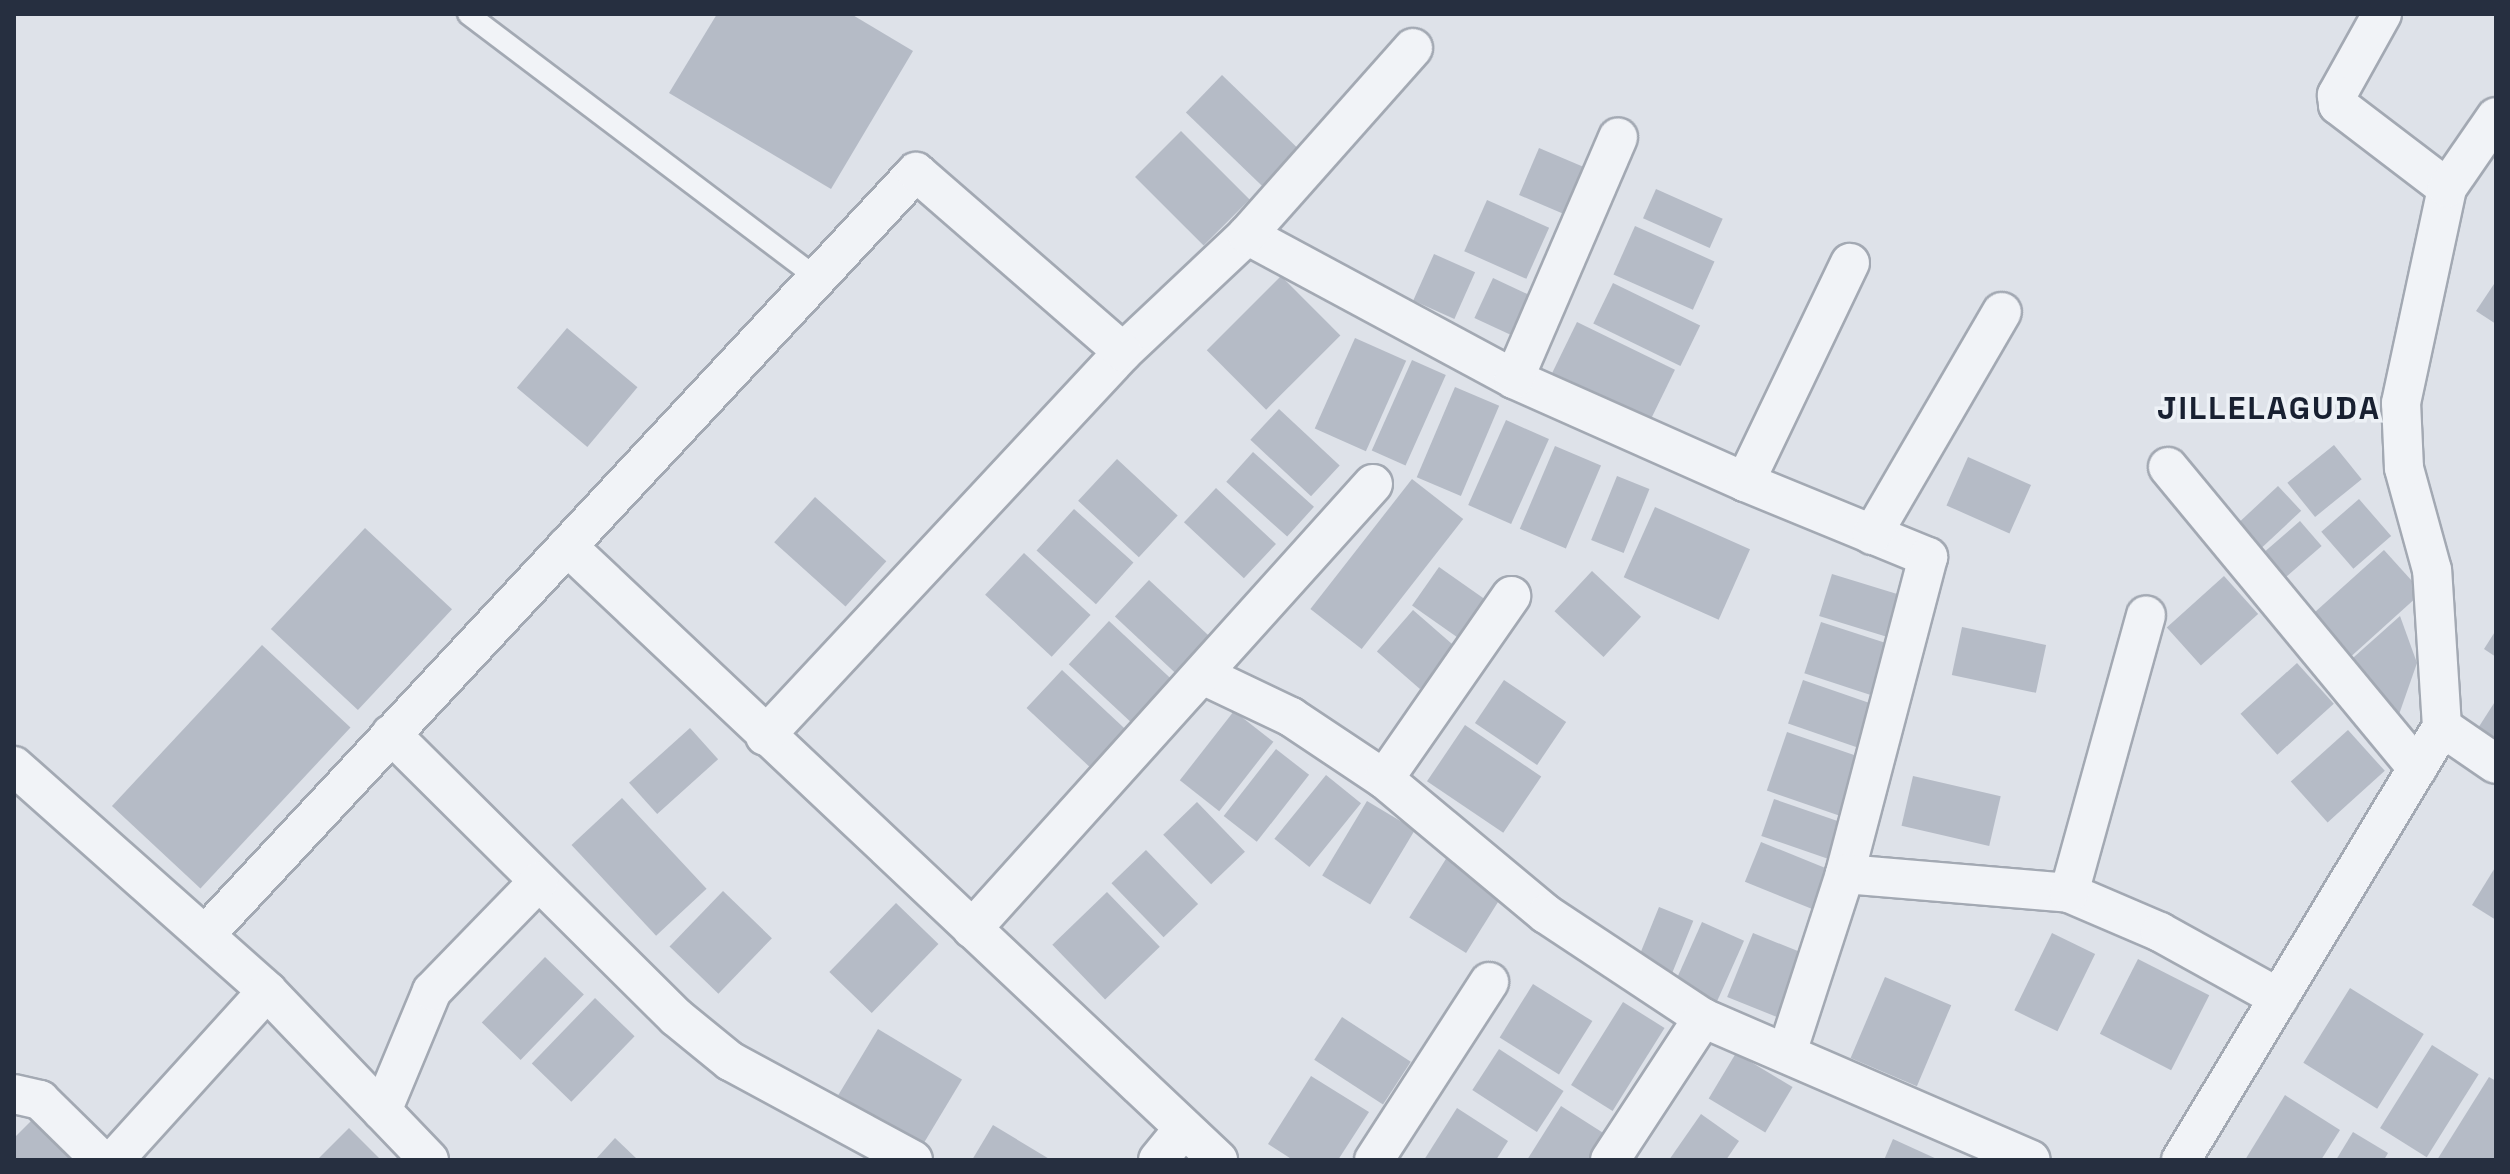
<!DOCTYPE html>
<html>
<head>
<meta charset="utf-8">
<style>
	body { margin:0 }
	#map { position:relative; width:2510px; height:1174px; overflow:hidden; background:#dee2e9; font-family:"Space Grotesk",sans-serif }
	div>[style] { position:absolute }
	.building>* { inset:0; background:#b5bbc6; transform-origin:0 0 }
	.roads { filter:drop-shadow(2px 0 #a3a9b3) drop-shadow(-2px 0 #a3a9b3) drop-shadow(0 2px #a3a9b3) drop-shadow(0 -2px #a3a9b3) }
	.service>* { height:20px; margin:-10px; padding:0 10px; transform-origin:10px; border-radius:10px; background:#f1f3f7 }
	.minor>* { height:38px; margin:-19px; padding:0 19px; transform-origin:19px; border-radius:19px; background:#f1f3f7 }
	span { translate:-50% -50%; white-space:nowrap; text-align:center; line-height:1.15; -webkit-text-stroke:7px #edf1f6; paint-order:stroke }
	.district-label { font-size:32px; color:#182031; font-weight:700; letter-spacing:2px }
	.frame { position:absolute; inset:0; border:16px solid #262f40; pointer-events:none }
</style>
</head>
<body>
<div id="map">
	<div class="building">
		<div style="clip-path:polygon(717px 14px,851px 14px,913px 51px,831px 189px,669px 93px)"></div>
		<div style="left:1222px;top:75px;width:110px;height:52px;rotate:44deg"></div>
		<div style="left:1181px;top:131px;width:97px;height:65px;rotate:45deg"></div>
		<div style="left:1539px;top:148px;width:48px;height:51px;rotate:23deg"></div>
		<div style="left:1656px;top:189px;width:73px;height:32px;rotate:24deg"></div>
		<div style="left:1487px;top:200px;width:68px;height:56px;rotate:24deg"></div>
		<div style="left:1635px;top:226px;width:87px;height:53px;rotate:24deg"></div>
		<div style="left:1434px;top:254px;width:45px;height:51px;rotate:24deg"></div>
		<div style="left:1281px;top:276px;width:84px;height:105px;rotate:45deg"></div>
		<div style="left:1493px;top:278px;width:47px;height:44px;rotate:25deg"></div>
		<div style="clip-path:polygon(2496px 281px,2496px 324px,2476px 311px)"></div>
		<div style="left:1613px;top:283px;width:97px;height:45px;rotate:26deg"></div>
		<div style="left:1577px;top:322px;width:109px;height:57px;rotate:26deg"></div>
		<div style="left:567px;top:328px;width:92px;height:78px;rotate:40deg"></div>
		<div style="left:1355px;top:338px;width:56px;height:99px;rotate:24deg"></div>
		<div style="left:1412px;top:360px;width:37px;height:99px;rotate:24deg"></div>
		<div style="left:1455px;top:387px;width:48px;height:98px;rotate:23deg"></div>
		<div style="left:1279px;top:409px;width:83px;height:42px;rotate:43deg"></div>
		<div style="left:1506px;top:420px;width:47px;height:93px;rotate:24deg"></div>
		<div style="left:2334px;top:445px;width:44px;height:60px;rotate:51deg"></div>
		<div style="left:1555px;top:446px;width:50px;height:90px;rotate:23deg"></div>
		<div style="left:1253px;top:452px;width:82px;height:40px;rotate:42deg"></div>
		<div style="left:1968px;top:457px;width:69px;height:53px;rotate:24deg"></div>
		<div style="left:1117px;top:459px;width:83px;height:57px;rotate:43deg"></div>
		<div style="left:1617px;top:476px;width:35px;height:69px;rotate:22deg"></div>
		<div style="left:1412px;top:479px;width:65px;height:165px;rotate:38deg"></div>
		<div style="left:2278px;top:486px;width:34px;height:58px;rotate:47deg"></div>
		<div style="left:1216px;top:488px;width:82px;height:47px;rotate:43deg"></div>
		<div style="left:815px;top:497px;width:96px;height:61px;rotate:42deg"></div>
		<div style="left:2359px;top:499px;width:49px;height:50px;rotate:49deg"></div>
		<div style="left:1655px;top:507px;width:104px;height:77px;rotate:24deg"></div>
		<div style="left:1074px;top:509px;width:80px;height:56px;rotate:42deg"></div>
		<div style="left:2300px;top:521px;width:33px;height:58px;rotate:49deg"></div>
		<div style="left:365px;top:528px;width:119px;height:138px;rotate:43deg"></div>
		<div style="left:2384px;top:550px;width:57px;height:101px;rotate:48deg"></div>
		<div style="left:1024px;top:553px;width:91px;height:57px;rotate:43deg"></div>
		<div style="left:1439px;top:567px;width:63px;height:47px;rotate:35deg"></div>
		<div style="left:1592px;top:571px;width:67px;height:55px;rotate:43deg"></div>
		<div style="left:1832px;top:574px;width:80px;height:44px;rotate:17deg"></div>
		<div style="left:2224px;top:576px;width:51px;height:77px;rotate:48deg"></div>
		<div style="left:1149px;top:580px;width:83px;height:50px;rotate:43deg"></div>
		<div style="left:1413px;top:610px;width:57px;height:55px;rotate:41deg"></div>
		<div style="clip-path:polygon(2400px 616px,2417px 663px,2396px 723px,2345px 665px)"></div>
		<div style="left:1109px;top:621px;width:87px;height:59px;rotate:43deg"></div>
		<div style="left:1821px;top:622px;width:73px;height:54px;rotate:18deg"></div>
		<div style="left:1962px;top:627px;width:86px;height:49px;rotate:12deg"></div>
		<div style="clip-path:polygon(2496px 630px,2496px 657px,2484px 649px)"></div>
		<div style="left:262px;top:645px;width:121px;height:220px;rotate:43deg"></div>
		<div style="left:2297px;top:663px;width:55px;height:76px;rotate:48deg"></div>
		<div style="left:1062px;top:670px;width:86px;height:52px;rotate:43deg"></div>
		<div style="left:1504px;top:680px;width:75px;height:52px;rotate:34deg"></div>
		<div style="left:1803px;top:680px;width:78px;height:46px;rotate:19deg"></div>
		<div style="clip-path:polygon(2496px 700px,2496px 751px,2473px 736px)"></div>
		<div style="left:1234px;top:711px;width:50px;height:88px;rotate:38deg"></div>
		<div style="left:1465px;top:725px;width:92px;height:68px;rotate:34deg"></div>
		<div style="left:690px;top:728px;width:42px;height:82px;rotate:48deg"></div>
		<div style="left:2348px;top:730px;width:55px;height:77px;rotate:48deg"></div>
		<div style="left:1787px;top:732px;width:84px;height:62px;rotate:19deg"></div>
		<div style="left:1276px;top:749px;width:42px;height:85px;rotate:38deg"></div>
		<div style="left:1326px;top:775px;width:45px;height:82px;rotate:39deg"></div>
		<div style="left:1913px;top:776px;width:90px;height:51px;rotate:13deg"></div>
		<div style="left:622px;top:798px;width:124px;height:69px;rotate:47deg"></div>
		<div style="left:1774px;top:799px;width:78px;height:39px;rotate:19deg"></div>
		<div style="left:1367px;top:801px;width:56px;height:87px;rotate:31deg"></div>
		<div style="left:1197px;top:802px;width:69px;height:47px;rotate:46deg"></div>
		<div style="left:1761px;top:842px;width:84px;height:43px;rotate:22deg"></div>
		<div style="left:1146px;top:850px;width:75px;height:48px;rotate:46deg"></div>
		<div style="left:1449px;top:854px;width:67px;height:75px;rotate:32deg"></div>
		<div style="clip-path:polygon(2496px 866px,2496px 920px,2472px 905px)"></div>
		<div style="left:723px;top:891px;width:68px;height:77px;rotate:44deg"></div>
		<div style="left:1107px;top:892px;width:76px;height:76px;rotate:46deg"></div>
		<div style="left:896px;top:903px;width:59px;height:96px;rotate:44deg"></div>
		<div style="left:1659px;top:907px;width:37px;height:62px;rotate:22deg"></div>
		<div style="left:1702px;top:922px;width:46px;height:69px;rotate:24deg"></div>
		<div style="left:1753px;top:933px;width:55px;height:69px;rotate:22deg"></div>
		<div style="left:2052px;top:933px;width:48px;height:86px;rotate:26deg"></div>
		<div style="left:545px;top:957px;width:54px;height:91px;rotate:44deg"></div>
		<div style="left:2138px;top:959px;width:80px;height:84px;rotate:27deg"></div>
		<div style="left:1885px;top:977px;width:72px;height:88px;rotate:23deg"></div>
		<div style="left:1533px;top:984px;width:70px;height:63px;rotate:32deg"></div>
		<div style="left:2350px;top:988px;width:87px;height:88px;rotate:32deg"></div>
		<div style="left:595px;top:998px;width:55px;height:91px;rotate:44deg"></div>
		<div style="left:1623px;top:1002px;width:49px;height:98px;rotate:32deg"></div>
		<div style="left:1342px;top:1017px;width:82px;height:51px;rotate:33deg"></div>
		<div style="left:878px;top:1029px;width:98px;height:77px;rotate:31deg"></div>
		<div style="left:2432px;top:1045px;width:55px;height:98px;rotate:32deg"></div>
		<div style="left:1499px;top:1049px;width:77px;height:49px;rotate:33deg"></div>
		<div style="left:1736px;top:1053px;width:66px;height:53px;rotate:31deg"></div>
		<div style="clip-path:polygon(1311px 1076px,1369px 1112px,1338px 1160px,1293px 1160px,1268px 1144px)"></div>
		<div style="clip-path:polygon(2489px 1077px,2496px 1081px,2496px 1160px,2437px 1160px)"></div>
		<div style="clip-path:polygon(2285px 1095px,2340px 1130px,2321px 1160px,2245px 1160px)"></div>
		<div style="clip-path:polygon(1561px 1106px,1608px 1136px,1593px 1160px,1527px 1160px)"></div>
		<div style="clip-path:polygon(1457px 1108px,1508px 1141px,1496px 1160px,1424px 1160px)"></div>
		<div style="clip-path:polygon(1701px 1114px,1739px 1141px,1726px 1160px,1669px 1160px)"></div>
		<div style="clip-path:polygon(32px 1120px,71px 1160px,14px 1160px,14px 1138px)"></div>
		<div style="clip-path:polygon(993px 1125px,1051px 1160px,972px 1160px)"></div>
		<div style="clip-path:polygon(349px 1128px,381px 1160px,317px 1160px)"></div>
		<div style="clip-path:polygon(2353px 1132px,2388px 1153px,2384px 1160px,2336px 1160px)"></div>
		<div style="clip-path:polygon(615px 1138px,638px 1160px,595px 1160px)"></div>
		<div style="clip-path:polygon(1893px 1139px,1939px 1160px,1884px 1160px)"></div>
	</div>
	<div class="roads">
		<div class="service">
			<div style="left:468px;top:14px;width:438px;rotate:37.1deg"></div>
		</div>
		<div class="minor">
			<div style="left:2382px;top:14px;width:93px;rotate:119.1deg"></div>
			<div style="left:2337px;top:95px;width:10px;rotate:84deg"></div>
			<div style="left:2338px;top:105px;width:137px;rotate:37.3deg"></div>
			<div style="left:1247px;top:235px;width:303px;rotate:28.3deg"></div>
			<div style="left:1514px;top:379px;width:253px;rotate:24deg"></div>
			<div style="left:1745px;top:482px;width:243px;rotate:-64.4deg"></div>
			<div style="left:1514px;top:379px;width:263px;rotate:-66.7deg"></div>
			<div style="left:2168px;top:467px;width:391px;rotate:50.4deg"></div>
			<div style="left:1745px;top:482px;width:198px;rotate:22.3deg"></div>
			<div style="left:1928px;top:557px;width:328px;rotate:104.7deg"></div>
			<div style="left:1845px;top:874px;width:188px;rotate:108deg"></div>
			<div style="left:1872px;top:535px;width:258px;rotate:-59.8deg"></div>
			<div style="left:567px;top:546px;width:895px;rotate:43.32deg"></div>
			<div style="left:1203px;top:675px;width:98px;rotate:25.5deg"></div>
			<div style="left:1291px;top:717px;width:112px;rotate:33.7deg"></div>
			<div style="left:1384px;top:779px;width:211px;rotate:39.8deg"></div>
			<div style="left:1546px;top:914px;width:188px;rotate:33.5deg"></div>
			<div style="left:1703px;top:1018px;width:357px;rotate:23.4deg"></div>
			<div style="left:2442px;top:727px;width:65px;rotate:34.4deg"></div>
			<div style="left:391px;top:734px;width:402px;rotate:44.8deg"></div>
			<div style="left:676px;top:1017px;width:70px;rotate:39.2deg"></div>
			<div style="left:730px;top:1061px;width:208px;rotate:28.4deg"></div>
			<div style="left:765px;top:736px;width:525px;rotate:-47.01deg"></div>
			<div style="left:1123px;top:352px;width:170px;rotate:-43.3deg"></div>
			<div style="left:1247px;top:235px;width:250px;rotate:-48.4deg"></div>
			<div style="left:14px;top:766px;width:339px;rotate:41.6deg"></div>
			<div style="left:267px;top:991px;width:234px;rotate:46.2deg"></div>
			<div style="left:1384px;top:779px;width:223px;rotate:-55.2deg"></div>
			<div style="left:1845px;top:874px;width:225px;rotate:4.8deg"></div>
			<div style="left:2069px;top:893px;width:99px;rotate:23.2deg"></div>
			<div style="left:2160px;top:932px;width:136px;rotate:29deg"></div>
			<div style="left:2069px;top:893px;width:288px;rotate:-74.5deg"></div>
			<div style="left:972px;top:929px;width:599px;rotate:-47.98deg"></div>
			<div style="left:205px;top:935px;width:1043px;rotate:-47.02deg"></div>
			<div style="left:916px;top:172px;width:274px;rotate:41deg"></div>
			<div style="left:14px;top:1094px;width:27px;rotate:13deg"></div>
			<div style="left:40px;top:1100px;width:86px;rotate:44.5deg"></div>
			<div style="left:382px;top:1111px;width:130px;rotate:-67.4deg"></div>
			<div style="left:432px;top:991px;width:153px;rotate:-45.8deg"></div>
			<div style="left:114px;top:1160px;width:228px;rotate:-47.8deg"></div>
			<div style="left:1158px;top:1160px;width:41px;rotate:-50.9deg"></div>
			<div style="left:1374px;top:1160px;width:212px;rotate:-57.1deg"></div>
			<div style="left:1610px;top:1160px;width:170px;rotate:-56.8deg"></div>
			<div style="left:2181px;top:1160px;width:506px;rotate:-58.92deg"></div>
			<div style="left:2442px;top:727px;width:157px;rotate:-93.6deg"></div>
			<div style="left:2432px;top:570px;width:106px;rotate:-105.4deg"></div>
			<div style="left:2404px;top:468px;width:65px;rotate:-92.6deg"></div>
			<div style="left:2401px;top:403px;width:220px;rotate:-77.9deg"></div>
			<div style="left:2447px;top:188px;width:86px;rotate:-55.4deg"></div>
		</div>
	</div>
	<div class="district-label">
		<span style="left:2269px;top:408px">JILLELAGUDA</span>
	</div>
	<div class="frame"></div>
</div>
</body>
</html>
